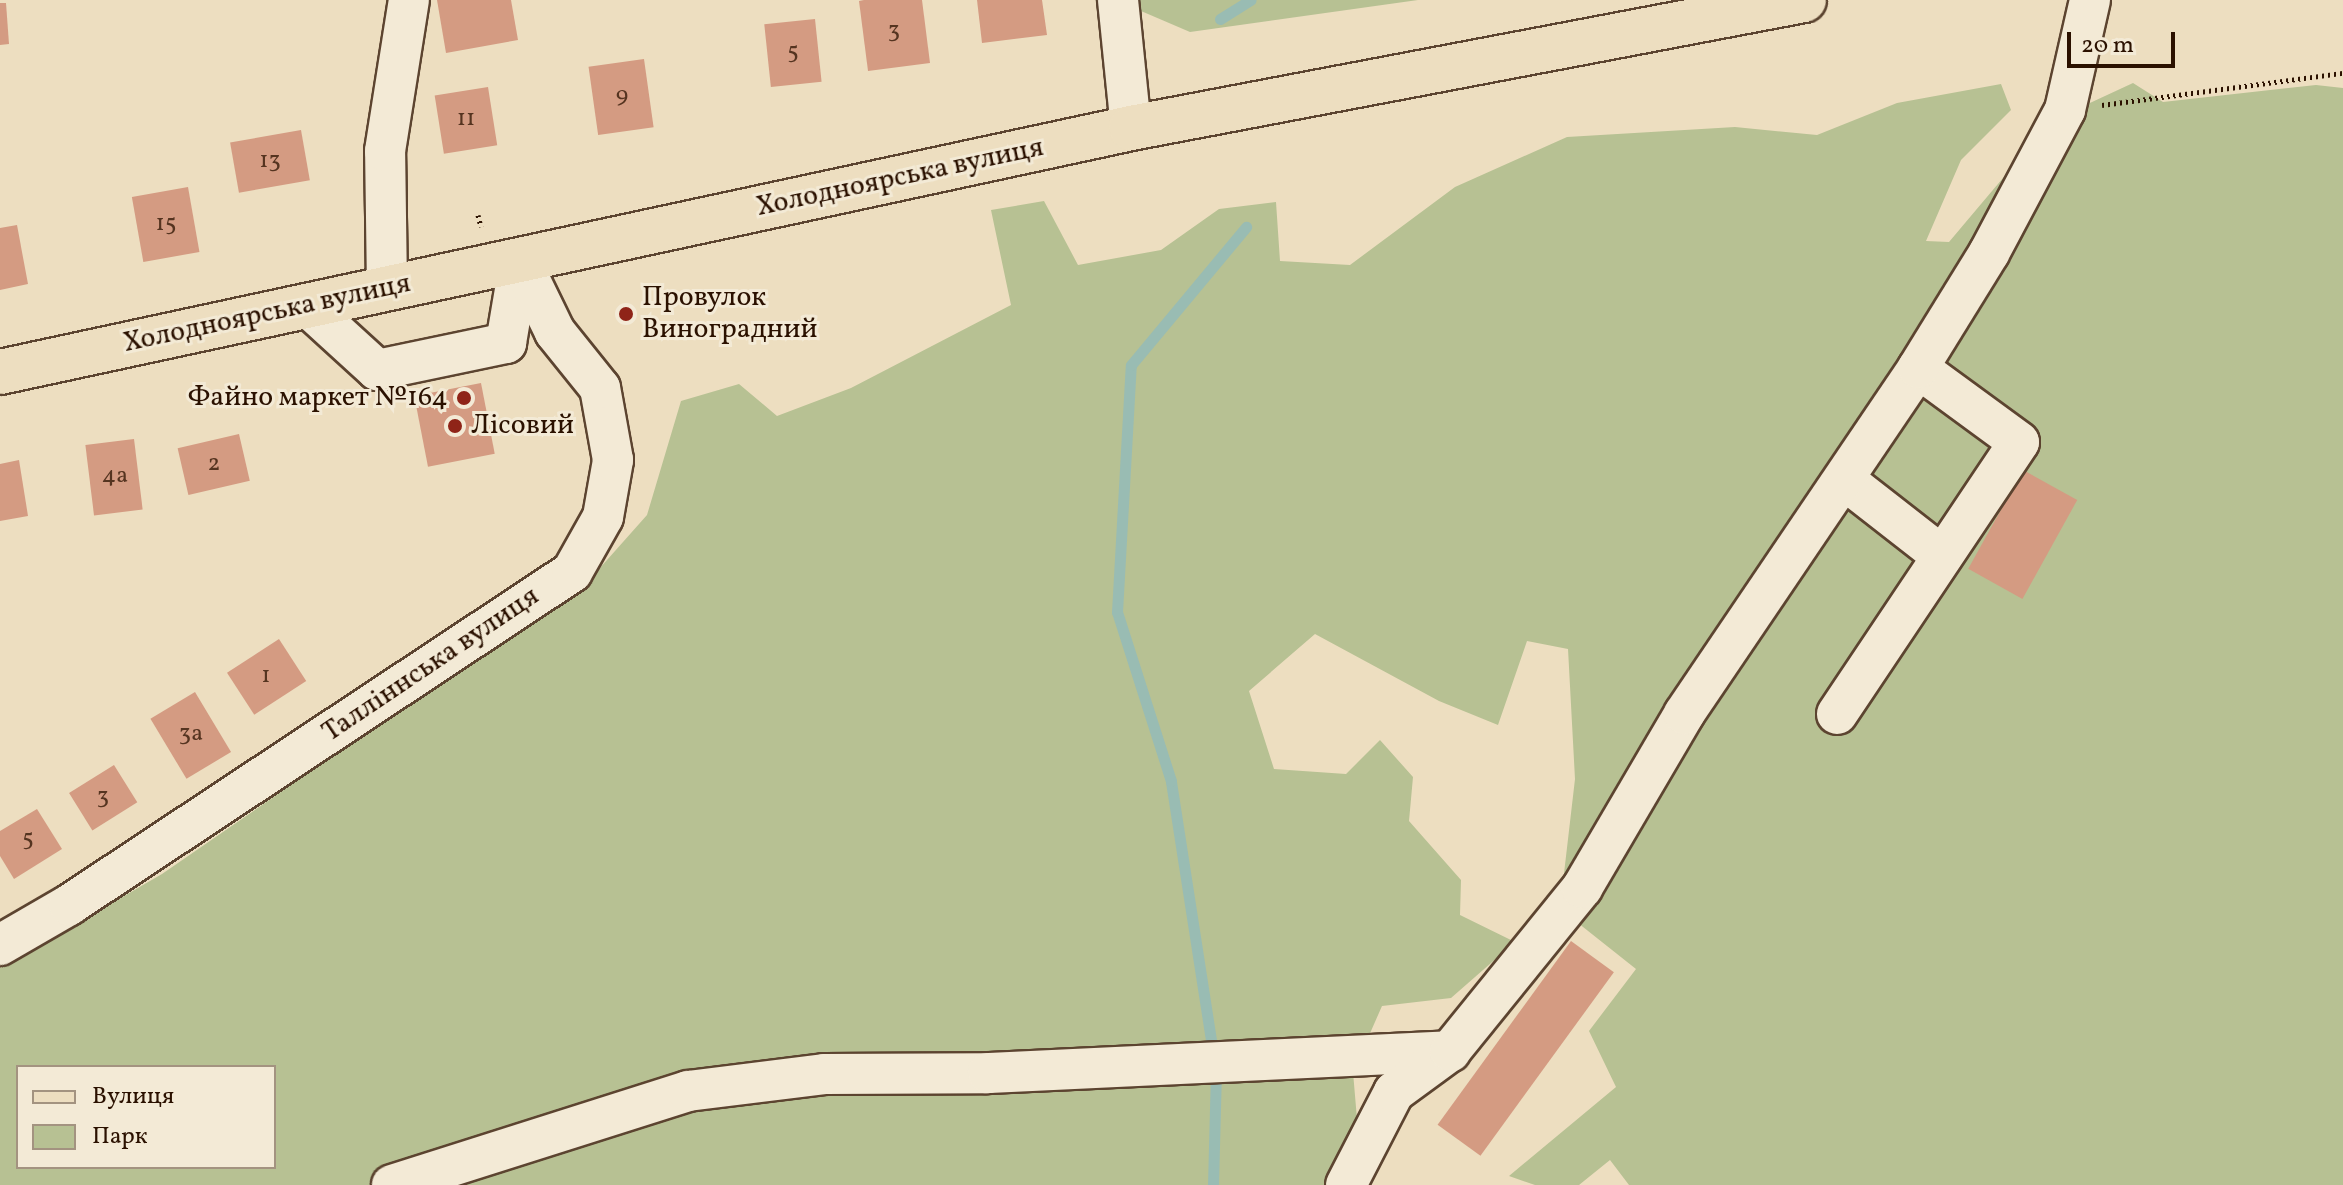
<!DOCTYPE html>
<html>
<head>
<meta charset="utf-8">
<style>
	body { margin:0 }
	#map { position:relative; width:2343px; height:1185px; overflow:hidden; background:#eddec0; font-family:Vollkorn,serif }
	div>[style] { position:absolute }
	.green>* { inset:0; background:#b7c193 }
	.stream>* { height:11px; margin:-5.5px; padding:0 5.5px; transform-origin:5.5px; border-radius:5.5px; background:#99bcb3 }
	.building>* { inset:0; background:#d49b82; transform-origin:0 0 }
	.path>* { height:5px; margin-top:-2.5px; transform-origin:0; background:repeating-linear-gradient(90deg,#2b1100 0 2px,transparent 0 6px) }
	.roads { filter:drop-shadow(2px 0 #5c4430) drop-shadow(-2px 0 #5c4430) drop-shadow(0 2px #5c4430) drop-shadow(0 -2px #5c4430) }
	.minor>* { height:40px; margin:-20px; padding:0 20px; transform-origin:20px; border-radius:20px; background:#f3ead6 }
	.major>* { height:44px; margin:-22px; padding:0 22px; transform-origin:22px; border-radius:22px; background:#eddec0 }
	.dots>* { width:22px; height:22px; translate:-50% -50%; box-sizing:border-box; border:4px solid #f3ead6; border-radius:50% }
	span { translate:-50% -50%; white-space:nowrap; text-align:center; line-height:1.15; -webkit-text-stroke:6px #f3ead6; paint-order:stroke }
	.number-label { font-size:24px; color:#553420 }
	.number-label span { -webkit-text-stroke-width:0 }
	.street-label { font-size:28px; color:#2b1100 }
	.poi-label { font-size:28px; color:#2b1100 }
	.left { translate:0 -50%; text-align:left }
	.right { translate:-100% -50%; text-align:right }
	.legend { position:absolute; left:16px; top:1065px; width:260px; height:104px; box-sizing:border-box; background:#f3ead6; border:2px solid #a39380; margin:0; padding:10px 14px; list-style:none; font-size:24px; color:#2b1100 }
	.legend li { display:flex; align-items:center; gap:16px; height:40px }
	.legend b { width:40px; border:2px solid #a39380 }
	.scale { position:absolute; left:2067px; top:32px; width:108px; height:36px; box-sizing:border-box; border:4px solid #2b1100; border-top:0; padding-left:10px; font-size:24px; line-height:28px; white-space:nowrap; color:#2b1100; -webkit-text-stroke:6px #f3ead6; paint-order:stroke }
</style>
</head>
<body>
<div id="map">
	<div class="green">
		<div style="clip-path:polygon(1127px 0,1418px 0,1190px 32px,1127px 5px)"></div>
		<div style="clip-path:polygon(evenodd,2133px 83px,2163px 102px,2316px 85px,2343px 88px,2343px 1185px,1629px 1185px,1610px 1160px,1579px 1185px,1535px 1185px,1509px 1176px,1616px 1087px,1589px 1031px,1636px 969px,1578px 923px,1563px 882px,1575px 779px,1568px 649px,1527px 641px,1498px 725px,1439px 701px,1315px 634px,1249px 691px,1274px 769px,1346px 774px,1380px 740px,1413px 777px,1409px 821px,1461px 880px,1460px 915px,1515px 942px,1451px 998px,1382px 1006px,1353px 1072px,1357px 1119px,1326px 1185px,0 1185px,0 968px,162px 874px,591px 578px,647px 515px,681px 401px,739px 384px,777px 416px,851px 388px,1011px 305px,991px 210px,1044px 201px,1078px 265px,1161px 250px,1219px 209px,1276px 202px,1280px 261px,1350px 265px,1455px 187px,1567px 137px,1735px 127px,1817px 135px,1897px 103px,2001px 84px,2011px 110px,1961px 160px,1926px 241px,1949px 242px,2051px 121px,2133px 83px,18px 1067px,274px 1067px,274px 1167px,18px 1167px,18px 1067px)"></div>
	</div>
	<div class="stream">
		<div style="left:1220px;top:19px;width:36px;rotate:-32deg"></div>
		<div style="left:1213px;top:1053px;width:275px;rotate:-98.8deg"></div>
		<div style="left:1171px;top:781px;width:177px;rotate:-107.7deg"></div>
		<div style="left:1117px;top:612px;width:247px;rotate:-86.8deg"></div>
		<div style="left:1131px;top:365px;width:180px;rotate:-50.2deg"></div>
		<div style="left:1213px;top:1185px;width:113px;rotate:-88.5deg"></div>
	</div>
	<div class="building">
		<div style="clip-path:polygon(437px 0,511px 0,518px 40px,446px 53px)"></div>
		<div style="clip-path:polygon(864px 0,922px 0,930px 63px,868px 71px,859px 1px)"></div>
		<div style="clip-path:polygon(977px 0,1042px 0,1047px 35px,982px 43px)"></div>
		<div style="clip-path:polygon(0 3px,6px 3px,9px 44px,0 45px)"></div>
		<div style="left:815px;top:19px;width:63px;height:51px;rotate:84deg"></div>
		<div style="left:644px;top:59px;width:69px;height:56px;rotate:82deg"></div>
		<div style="left:488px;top:87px;width:59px;height:54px;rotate:81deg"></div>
		<div style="left:301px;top:130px;width:51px;height:72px;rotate:80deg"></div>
		<div style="left:188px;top:187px;width:66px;height:57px;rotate:80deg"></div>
		<div style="clip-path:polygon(17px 225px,28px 284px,0 290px,0 228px)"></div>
		<div style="left:481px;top:383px;width:72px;height:68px;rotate:79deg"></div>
		<div style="left:239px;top:434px;width:48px;height:63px;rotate:77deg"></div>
		<div style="left:134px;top:439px;width:71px;height:49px;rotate:83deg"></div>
		<div style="clip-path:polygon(19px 460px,28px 516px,0 521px,0 464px)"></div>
		<div style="left:2023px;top:470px;width:62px;height:113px;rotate:29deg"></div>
		<div style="left:279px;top:639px;width:50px;height:62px;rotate:57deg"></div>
		<div style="left:195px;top:692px;width:70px;height:52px;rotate:59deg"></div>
		<div style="left:114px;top:765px;width:44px;height:53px;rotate:58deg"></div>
		<div style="clip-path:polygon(37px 809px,62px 849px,14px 879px,0 856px,0 831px)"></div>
		<div style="left:1571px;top:941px;width:53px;height:227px;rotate:36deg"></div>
	</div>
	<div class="path">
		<div style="left:2102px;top:105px;width:243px;rotate:-7.6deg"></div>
		<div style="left:478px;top:215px;width:12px;rotate:76deg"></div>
	</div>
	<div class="roads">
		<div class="minor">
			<div style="left:1118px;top:0;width:129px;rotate:84.2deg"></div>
			<div style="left:387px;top:288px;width:137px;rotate:-90.8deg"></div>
			<div style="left:385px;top:151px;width:153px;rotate:-81deg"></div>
			<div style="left:307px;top:306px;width:95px;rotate:42.4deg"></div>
			<div style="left:377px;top:370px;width:132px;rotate:-11.8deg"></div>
			<div style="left:506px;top:343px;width:84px;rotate:-80.4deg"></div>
			<div style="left:1846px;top:481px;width:122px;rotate:38deg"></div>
			<div style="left:1837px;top:714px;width:327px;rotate:-56.2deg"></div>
			<div style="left:2019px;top:442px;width:125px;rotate:-143.8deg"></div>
			<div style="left:0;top:945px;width:80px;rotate:-30.1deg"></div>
			<div style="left:69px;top:905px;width:603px;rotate:-33.51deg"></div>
			<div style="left:572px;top:572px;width:63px;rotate:-60.6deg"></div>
			<div style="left:603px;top:517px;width:58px;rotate:-80deg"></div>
			<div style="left:613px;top:460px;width:73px;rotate:-100.2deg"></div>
			<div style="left:600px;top:388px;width:72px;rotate:-128.8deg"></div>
			<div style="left:555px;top:332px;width:80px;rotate:-115.9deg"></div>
			<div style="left:392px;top:1185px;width:311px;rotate:-17.6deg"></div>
			<div style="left:688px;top:1091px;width:137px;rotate:-7.1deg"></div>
			<div style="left:824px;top:1074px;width:164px;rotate:-0.3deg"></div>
			<div style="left:988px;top:1073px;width:463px;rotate:-2.7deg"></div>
			<div style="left:1346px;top:1185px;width:105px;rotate:-62.7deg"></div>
			<div style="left:1394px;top:1092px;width:69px;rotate:-36.2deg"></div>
			<div style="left:1450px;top:1051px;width:210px;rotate:-51deg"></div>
			<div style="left:1582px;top:888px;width:202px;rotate:-59.6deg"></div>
			<div style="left:1684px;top:714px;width:418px;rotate:-55.9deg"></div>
			<div style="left:1918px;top:368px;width:135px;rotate:-58.3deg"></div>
			<div style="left:1989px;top:253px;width:162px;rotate:-62deg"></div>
			<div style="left:2065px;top:110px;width:113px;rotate:-77.2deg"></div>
		</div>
		<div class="major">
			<div style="left:0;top:372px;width:1157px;rotate:-12.17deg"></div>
			<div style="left:1131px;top:128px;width:685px;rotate:-10.77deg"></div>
		</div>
	</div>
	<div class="dots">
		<div style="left:626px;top:314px;background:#8f2418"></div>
		<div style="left:464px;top:398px;background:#8f2418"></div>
		<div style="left:455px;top:426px;background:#8f2418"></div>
	</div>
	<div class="number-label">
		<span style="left:894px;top:32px">3</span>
		<span style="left:793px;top:53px">5</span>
		<span style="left:622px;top:97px">9</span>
		<span style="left:466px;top:120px">11</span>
		<span style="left:270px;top:162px">13</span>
		<span style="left:166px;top:225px">15</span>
		<span style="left:214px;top:465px">2</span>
		<span style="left:115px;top:477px">4а</span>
		<span style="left:266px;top:677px">1</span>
		<span style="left:191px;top:735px">3а</span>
		<span style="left:103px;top:798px">3</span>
		<span style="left:28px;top:840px">5</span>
	</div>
	<div class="street-label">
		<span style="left:900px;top:178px;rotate:-12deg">Холодноярська вулиця</span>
		<span style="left:267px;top:314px;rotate:-12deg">Холодноярська вулиця</span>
		<span style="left:431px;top:665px;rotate:-34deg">Талліннська вулиця</span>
	</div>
	<div class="poi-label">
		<span class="left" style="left:642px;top:314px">Провулок<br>Виноградний</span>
		<span class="right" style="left:448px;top:398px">Файно маркет №164</span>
		<span class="left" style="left:471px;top:426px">Лісовий</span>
	</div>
	<ul class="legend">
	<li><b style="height:10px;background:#eddec0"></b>Вулиця</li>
	<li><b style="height:22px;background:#b7c193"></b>Парк</li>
	</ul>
	<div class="scale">20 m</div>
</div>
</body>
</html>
